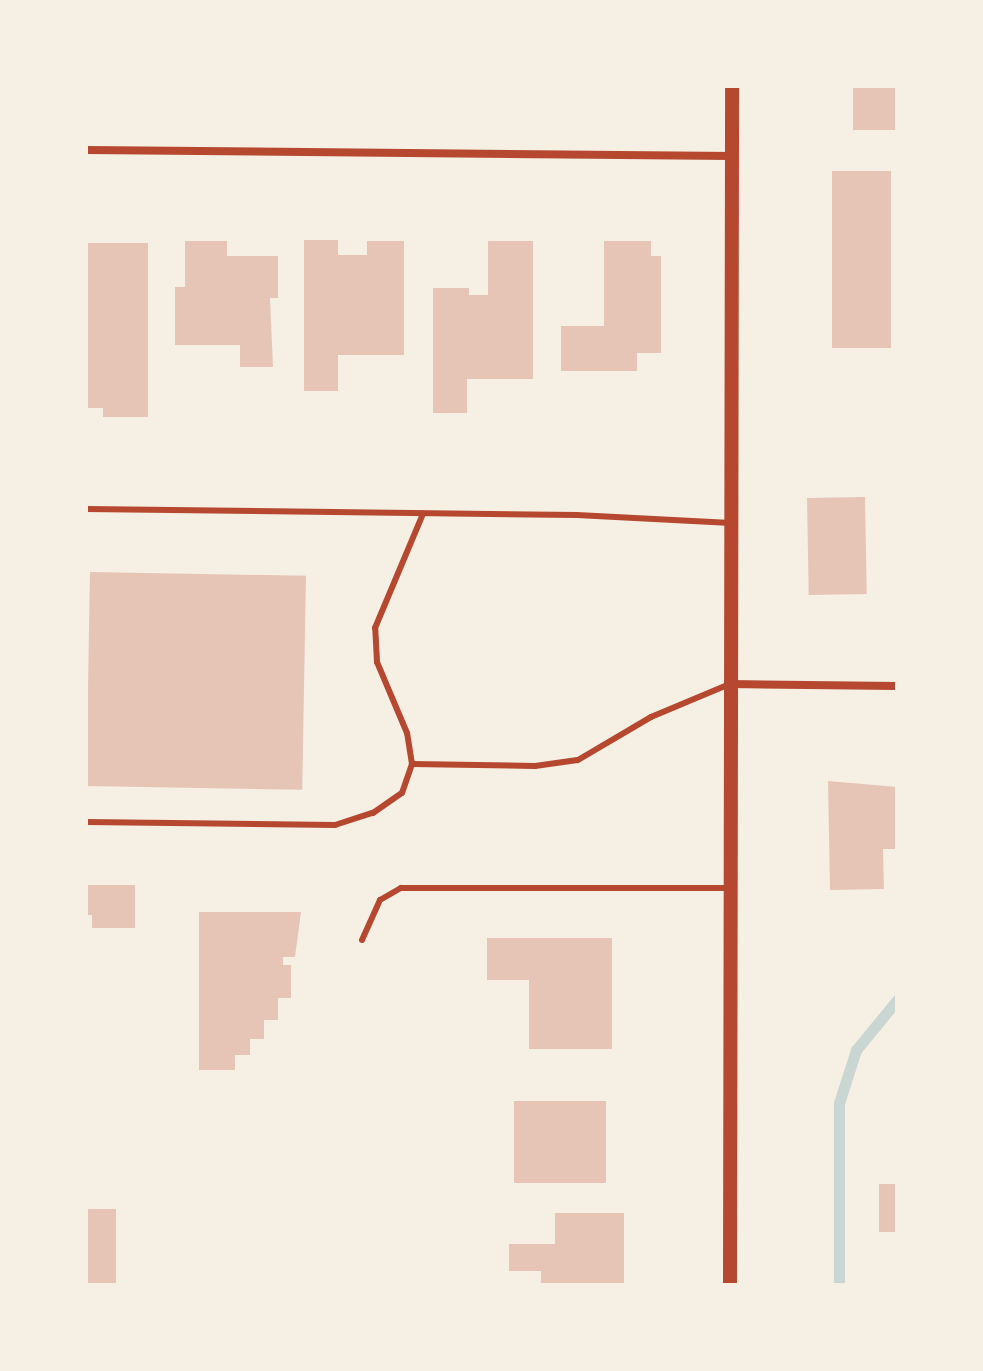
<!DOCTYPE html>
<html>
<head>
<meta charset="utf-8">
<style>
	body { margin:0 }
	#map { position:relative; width:983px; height:1371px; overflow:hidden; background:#f6efe4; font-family:Raleway,sans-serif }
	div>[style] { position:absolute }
	.stream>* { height:11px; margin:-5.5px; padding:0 5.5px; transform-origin:5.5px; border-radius:5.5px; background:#c9d6d2 }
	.building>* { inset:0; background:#e6c5b7; transform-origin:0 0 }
	.service>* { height:6px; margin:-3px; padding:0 3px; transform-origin:3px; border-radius:3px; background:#b5482f }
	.minor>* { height:8px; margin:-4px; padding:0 4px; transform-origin:4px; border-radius:4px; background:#b5482f }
	.tertiary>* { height:14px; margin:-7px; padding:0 7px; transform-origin:7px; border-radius:7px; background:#b5482f }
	span { translate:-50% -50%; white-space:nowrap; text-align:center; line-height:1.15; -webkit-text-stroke:7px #f6efe4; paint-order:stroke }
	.frame { position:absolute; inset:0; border:88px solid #f6efe4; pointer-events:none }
</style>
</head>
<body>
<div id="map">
	<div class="stream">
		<div style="left:839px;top:1285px;width:182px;rotate:-90deg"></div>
		<div style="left:839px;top:1103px;width:56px;rotate:-72.2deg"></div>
		<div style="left:856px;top:1050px;width:65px;rotate:-50.6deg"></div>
	</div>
	<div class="building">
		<div style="left:853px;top:86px;width:44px;height:44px"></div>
		<div style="left:832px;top:171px;width:59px;height:177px"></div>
		<div style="clip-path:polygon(304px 240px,338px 240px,338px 255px,367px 255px,367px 241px,404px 241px,404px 355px,338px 355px,338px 391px,304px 391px)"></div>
		<div style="clip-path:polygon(185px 241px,227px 241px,227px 256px,278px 256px,278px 298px,270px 298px,273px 367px,240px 367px,240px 345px,175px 345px,175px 287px,185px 287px)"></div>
		<div style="clip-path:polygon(488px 241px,533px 241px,533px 379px,467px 379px,467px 413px,433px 413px,433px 288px,469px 288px,469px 295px,488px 295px)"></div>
		<div style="clip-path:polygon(604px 241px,651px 241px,651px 256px,661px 256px,661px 353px,637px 353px,637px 371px,561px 371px,561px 326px,604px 326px)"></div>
		<div style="clip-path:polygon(86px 243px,148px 243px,148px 417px,103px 417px,103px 408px,86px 408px)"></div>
		<div style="left:865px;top:497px;width:97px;height:58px;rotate:89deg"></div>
		<div style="left:90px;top:572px;width:216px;height:214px;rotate:1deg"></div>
		<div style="clip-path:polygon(828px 781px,897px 787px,897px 849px,883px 849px,884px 889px,830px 890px)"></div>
		<div style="clip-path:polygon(86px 885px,135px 885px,135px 928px,92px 928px,92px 915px,86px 915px)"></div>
		<div style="clip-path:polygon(199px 912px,301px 912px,295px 957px,283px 957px,283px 965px,291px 965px,291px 998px,278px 998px,278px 1020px,264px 1020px,264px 1039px,250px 1039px,250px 1055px,235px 1055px,235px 1070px,199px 1070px)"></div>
		<div style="clip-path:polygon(487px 938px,612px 938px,612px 1049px,529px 1049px,529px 980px,487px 980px)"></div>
		<div style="left:514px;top:1101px;width:92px;height:82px"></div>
		<div style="left:879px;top:1184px;width:18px;height:48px"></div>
		<div style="left:86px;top:1209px;width:30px;height:76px"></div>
		<div style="clip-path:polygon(555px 1213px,624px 1213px,624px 1285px,541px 1285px,541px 1271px,509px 1271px,509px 1244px,555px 1244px)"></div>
	</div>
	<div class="service">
		<div style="left:86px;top:509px;width:491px;rotate:0.7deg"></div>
		<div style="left:577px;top:515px;width:154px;rotate:3deg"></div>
		<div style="left:412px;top:764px;width:123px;rotate:0.9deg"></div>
		<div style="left:535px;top:766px;width:43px;rotate:-7.9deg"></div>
		<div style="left:578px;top:760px;width:85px;rotate:-30.5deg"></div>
		<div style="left:651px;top:717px;width:86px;rotate:-22.7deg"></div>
		<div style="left:86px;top:822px;width:249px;rotate:0.7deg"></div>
		<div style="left:335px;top:825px;width:40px;rotate:-18deg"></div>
		<div style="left:373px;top:813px;width:35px;rotate:-35deg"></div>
		<div style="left:402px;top:793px;width:31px;rotate:-71deg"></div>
		<div style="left:412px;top:764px;width:31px;rotate:-99deg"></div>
		<div style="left:407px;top:733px;width:77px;rotate:-112.9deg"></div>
		<div style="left:377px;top:662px;width:34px;rotate:-93deg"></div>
		<div style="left:375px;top:628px;width:124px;rotate:-67.2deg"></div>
		<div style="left:362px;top:940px;width:44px;rotate:-65.8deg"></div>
		<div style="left:380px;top:900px;width:24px;rotate:-30deg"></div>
		<div style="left:401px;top:888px;width:328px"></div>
	</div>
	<div class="minor">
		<div style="left:86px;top:150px;width:646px;rotate:0.53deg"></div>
		<div style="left:730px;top:684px;width:167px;rotate:0.7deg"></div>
	</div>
	<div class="tertiary">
		<div style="left:730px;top:1285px;width:1199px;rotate:-89.9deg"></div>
	</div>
	<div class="frame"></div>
</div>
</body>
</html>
